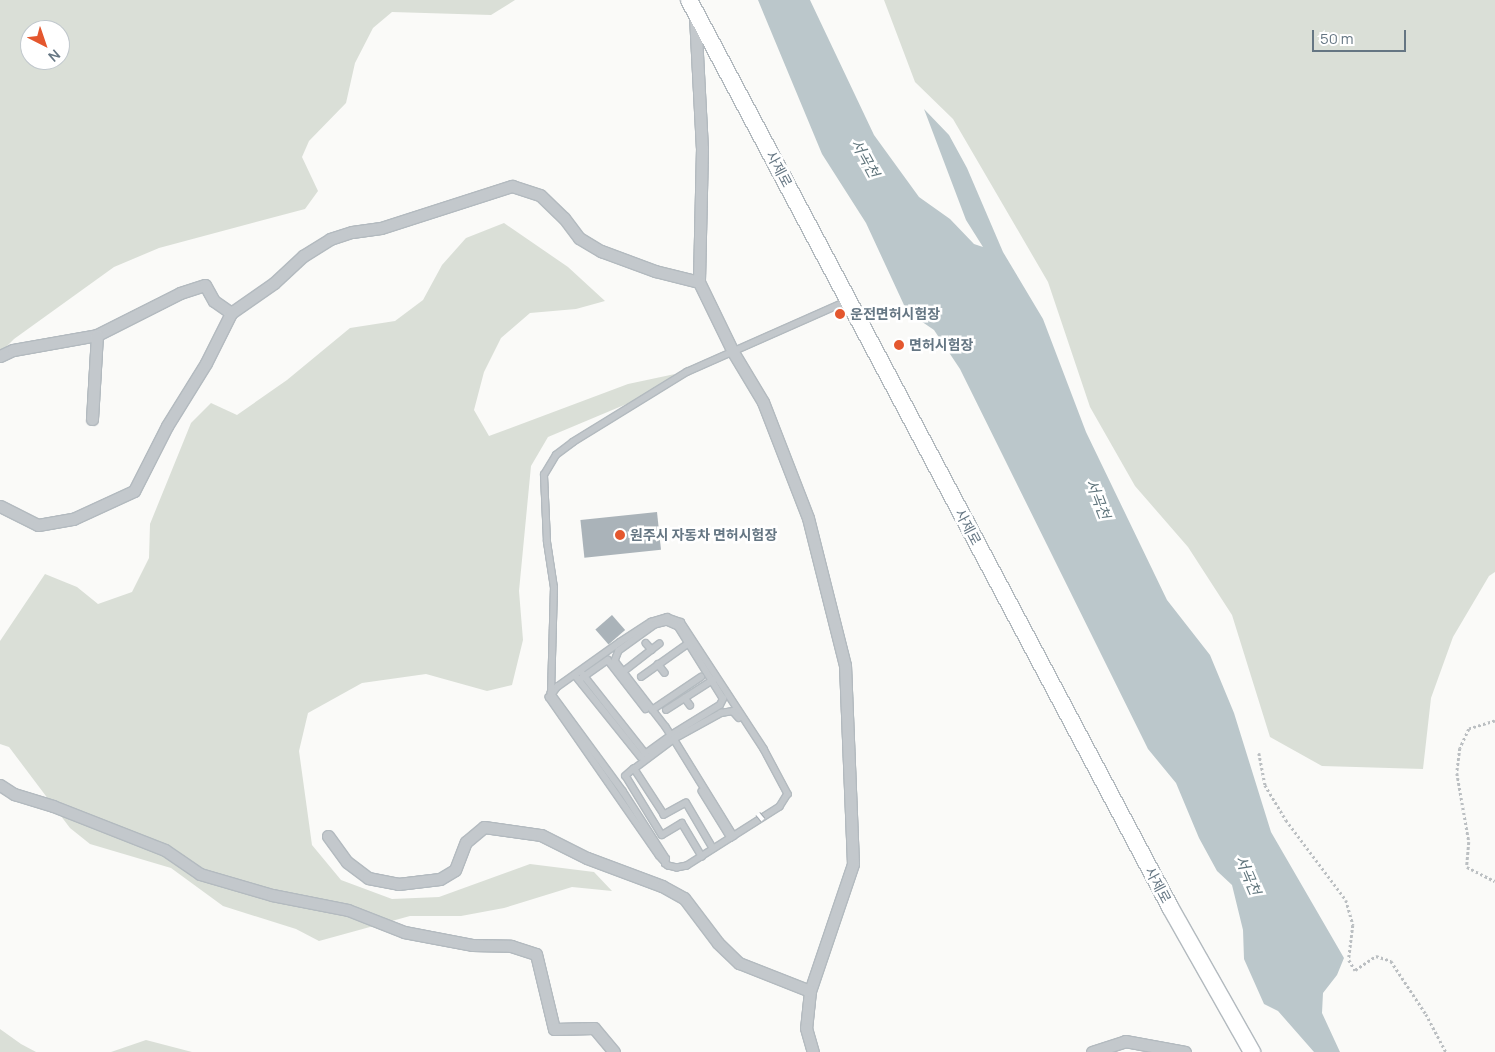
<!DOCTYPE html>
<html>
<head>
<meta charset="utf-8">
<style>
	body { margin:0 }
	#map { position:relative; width:1495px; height:1052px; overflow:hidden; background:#fafaf8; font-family:Manrope,"Noto Sans KR",sans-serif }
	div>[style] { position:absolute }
	.green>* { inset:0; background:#dadfd7 }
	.water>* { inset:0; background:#bbc7cb }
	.building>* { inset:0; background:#aab3b9; transform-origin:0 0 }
	.path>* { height:2.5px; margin-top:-1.25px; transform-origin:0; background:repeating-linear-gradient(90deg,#bbbfc2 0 2.5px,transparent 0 5px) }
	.roads { filter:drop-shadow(1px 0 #b3babf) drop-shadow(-1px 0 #b3babf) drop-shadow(0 1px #b3babf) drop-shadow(0 -1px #b3babf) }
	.lane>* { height:5.5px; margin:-2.75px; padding:0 2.75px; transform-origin:2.75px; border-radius:2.75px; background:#c3c8cc }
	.street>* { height:11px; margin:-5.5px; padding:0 5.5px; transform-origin:5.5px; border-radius:5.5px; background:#c3c8cc }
	.secondary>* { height:16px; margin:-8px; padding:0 8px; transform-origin:8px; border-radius:8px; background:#fff }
	.rail>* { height:5.5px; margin-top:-2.75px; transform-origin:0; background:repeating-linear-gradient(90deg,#fff 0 11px,#a2aab0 0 22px); box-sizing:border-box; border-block:1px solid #a2aab0 }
	.dots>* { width:14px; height:14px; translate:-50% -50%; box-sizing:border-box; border:2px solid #fff; border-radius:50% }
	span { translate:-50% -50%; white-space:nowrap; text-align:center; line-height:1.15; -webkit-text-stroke:5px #fff; paint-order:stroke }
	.street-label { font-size:14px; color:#657683 }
	.poi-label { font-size:14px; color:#657683; font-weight:700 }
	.left { translate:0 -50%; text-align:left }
	.water-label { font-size:15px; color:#60757c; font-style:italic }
	.north { position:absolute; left:20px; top:20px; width:50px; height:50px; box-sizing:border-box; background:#fff; border:1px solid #c1c8cd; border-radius:50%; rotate:139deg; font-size:14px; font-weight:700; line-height:20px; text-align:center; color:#657683 }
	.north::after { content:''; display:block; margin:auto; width:18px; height:22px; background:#e4572e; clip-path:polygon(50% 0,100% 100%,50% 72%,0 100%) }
	.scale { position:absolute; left:1312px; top:30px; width:94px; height:22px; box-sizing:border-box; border:2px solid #657683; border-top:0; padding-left:6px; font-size:15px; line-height:18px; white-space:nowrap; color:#657683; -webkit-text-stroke:4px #fff; paint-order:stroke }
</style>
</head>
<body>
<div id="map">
	<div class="green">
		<div style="clip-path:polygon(evenodd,0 0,515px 0,491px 15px,392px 12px,373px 28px,355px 63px,346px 103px,309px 141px,302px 157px,318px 191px,305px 209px,159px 248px,114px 267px,14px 339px,0 353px,0 0,30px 30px,60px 30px,60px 60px,30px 60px,30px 30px)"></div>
		<div style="clip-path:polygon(884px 0,1495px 0,1495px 572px,1489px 576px,1453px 637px,1431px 698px,1423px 769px,1322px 766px,1270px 737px,1232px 615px,1188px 547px,1135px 486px,1090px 407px,1048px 282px,953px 119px,915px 82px)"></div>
		<div style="clip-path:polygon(504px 223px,568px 267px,605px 301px,576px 309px,530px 313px,501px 338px,484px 372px,474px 410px,489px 436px,628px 384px,675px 374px,648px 395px,548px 437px,531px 466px,519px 591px,523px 640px,512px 685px,487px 691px,426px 674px,362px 683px,308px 713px,299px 751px,312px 845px,341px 880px,392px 899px,439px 897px,530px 864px,594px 872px,612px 891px,572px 887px,504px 908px,461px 916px,410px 916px,319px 941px,296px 929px,223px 906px,171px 868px,90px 844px,70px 828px,9px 747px,0 744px,0 641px,45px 574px,77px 587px,98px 604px,132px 592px,149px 558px,150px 524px,191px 423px,211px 403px,237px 415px,287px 380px,350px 328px,395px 321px,423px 300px,442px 265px,466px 238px)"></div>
		<div style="clip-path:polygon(0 1029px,21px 1044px,36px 1052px,0 1052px)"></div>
		<div style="clip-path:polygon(146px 1040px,192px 1052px,111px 1052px)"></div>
	</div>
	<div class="water">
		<div style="clip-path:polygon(758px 0,810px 0,874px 135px,919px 197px,950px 219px,974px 244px,983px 247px,966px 220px,924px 109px,949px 135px,967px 168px,1003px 252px,1043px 319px,1086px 432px,1167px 600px,1210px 655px,1234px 713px,1271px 832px,1344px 958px,1337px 975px,1323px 993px,1322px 1013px,1340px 1052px,1314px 1052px,1278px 1011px,1264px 1004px,1244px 959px,1243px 930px,1232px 885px,1217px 871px,1199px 838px,1176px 783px,1148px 749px,960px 369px,934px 330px,915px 317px,904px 305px,866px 223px,822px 154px)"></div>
	</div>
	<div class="building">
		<div style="left:657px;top:512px;width:38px;height:77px;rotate:84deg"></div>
		<div style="left:612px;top:615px;width:20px;height:22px;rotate:49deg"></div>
	</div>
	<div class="path">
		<div style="left:1495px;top:721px;width:27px;rotate:163deg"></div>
		<div style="left:1469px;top:729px;width:21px;rotate:115deg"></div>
		<div style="left:1460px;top:748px;width:25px;rotate:97deg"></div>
		<div style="left:1457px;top:773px;width:70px;rotate:80.1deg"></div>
		<div style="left:1469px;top:842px;width:25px;rotate:95deg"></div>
		<div style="left:1467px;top:867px;width:31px;rotate:27deg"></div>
		<div style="left:1259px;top:753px;width:33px;rotate:79deg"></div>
		<div style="left:1265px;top:785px;width:41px;rotate:59deg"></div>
		<div style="left:1286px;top:820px;width:100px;rotate:53.1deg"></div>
		<div style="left:1346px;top:900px;width:26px;rotate:74deg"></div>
		<div style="left:1353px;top:925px;width:35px;rotate:97deg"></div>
		<div style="left:1349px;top:960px;width:12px;rotate:59deg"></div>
		<div style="left:1355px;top:970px;width:25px;rotate:-34deg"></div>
		<div style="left:1376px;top:956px;width:16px;rotate:18deg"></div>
		<div style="left:1391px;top:961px;width:64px;rotate:56.6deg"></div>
		<div style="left:1426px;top:1014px;width:43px;rotate:62.2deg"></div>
	</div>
	<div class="roads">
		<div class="lane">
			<div style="left:667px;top:617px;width:15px;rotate:20deg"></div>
			<div style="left:681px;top:622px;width:152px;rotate:56.8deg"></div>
			<div style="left:764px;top:749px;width:51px;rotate:61.9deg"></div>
			<div style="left:788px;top:794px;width:15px;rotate:122deg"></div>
			<div style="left:780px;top:807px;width:110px;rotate:147.6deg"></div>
			<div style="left:687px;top:866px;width:10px;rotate:169deg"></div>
			<div style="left:677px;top:868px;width:9px;rotate:-167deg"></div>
			<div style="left:668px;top:866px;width:13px;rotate:-132deg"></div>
			<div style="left:659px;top:856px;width:193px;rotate:-124.8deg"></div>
			<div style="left:549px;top:698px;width:14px;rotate:-54deg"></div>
			<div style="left:557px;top:687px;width:77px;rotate:-35.5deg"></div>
			<div style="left:620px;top:642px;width:37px;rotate:-33deg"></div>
			<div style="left:651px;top:622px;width:17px;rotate:-17deg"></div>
			<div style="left:646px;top:643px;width:9px;rotate:49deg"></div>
			<div style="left:658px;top:664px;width:11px;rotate:52deg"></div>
			<div style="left:623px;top:672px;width:46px;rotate:-37.9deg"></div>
			<div style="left:582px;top:673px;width:103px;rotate:51.7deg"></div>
			<div style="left:575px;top:675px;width:105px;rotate:51.2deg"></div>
			<div style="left:641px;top:757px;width:37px;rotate:-36deg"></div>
			<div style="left:671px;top:735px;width:57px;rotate:-31.5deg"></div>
			<div style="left:720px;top:705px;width:7px;rotate:-63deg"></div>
			<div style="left:723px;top:699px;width:85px;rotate:-122deg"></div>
			<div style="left:678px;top:627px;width:12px;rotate:-156deg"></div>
			<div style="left:667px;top:622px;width:12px;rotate:166deg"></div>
			<div style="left:655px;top:625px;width:44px;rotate:144.2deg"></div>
			<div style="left:619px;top:651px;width:11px;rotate:112deg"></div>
			<div style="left:615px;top:661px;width:83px;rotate:52.3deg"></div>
			<div style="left:666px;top:727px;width:9px;rotate:58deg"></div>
			<div style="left:671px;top:735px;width:5px;rotate:53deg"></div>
			<div style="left:674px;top:739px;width:114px;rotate:58.3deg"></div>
			<div style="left:641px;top:677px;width:59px;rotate:-35.3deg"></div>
			<div style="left:579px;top:680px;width:35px;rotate:-35deg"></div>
			<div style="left:608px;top:660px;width:62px;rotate:52.2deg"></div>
			<div style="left:685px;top:698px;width:9px;rotate:54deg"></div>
			<div style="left:652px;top:710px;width:59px;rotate:-34deg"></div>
			<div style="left:666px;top:710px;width:56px;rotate:-32.6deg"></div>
			<div style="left:634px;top:769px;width:11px;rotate:139deg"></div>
			<div style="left:626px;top:776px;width:69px;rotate:58.6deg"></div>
			<div style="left:662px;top:835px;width:23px;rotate:-31deg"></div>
			<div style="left:682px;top:823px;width:39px;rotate:59deg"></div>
			<div style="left:702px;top:791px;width:55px;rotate:58.3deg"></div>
			<div style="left:713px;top:849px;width:53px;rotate:-120.4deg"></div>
			<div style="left:686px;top:803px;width:25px;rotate:151deg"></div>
			<div style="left:664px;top:815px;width:55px;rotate:-123.1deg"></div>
			<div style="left:634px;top:769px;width:50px;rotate:-36.9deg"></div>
			<div style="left:674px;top:739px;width:54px;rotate:-29deg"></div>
			<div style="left:721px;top:713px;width:12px;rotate:-9deg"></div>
			<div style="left:733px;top:711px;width:9px;rotate:49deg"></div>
			<div style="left:665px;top:864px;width:5px;rotate:-79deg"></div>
			<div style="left:666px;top:859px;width:80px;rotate:-122.7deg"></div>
			<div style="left:623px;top:792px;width:122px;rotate:-126.3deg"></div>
			<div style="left:551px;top:694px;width:106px;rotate:-88.4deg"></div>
			<div style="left:554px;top:588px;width:47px;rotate:-98.7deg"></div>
			<div style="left:547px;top:542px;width:67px;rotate:-92.6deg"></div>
			<div style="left:544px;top:475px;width:23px;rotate:-59deg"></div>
			<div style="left:556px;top:455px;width:21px;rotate:-37deg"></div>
			<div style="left:573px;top:442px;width:134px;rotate:-31.6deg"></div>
			<div style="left:687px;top:372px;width:175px;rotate:-23.9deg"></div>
		</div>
		<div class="street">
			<div style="left:695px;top:16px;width:132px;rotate:87deg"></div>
			<div style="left:702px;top:148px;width:134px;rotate:91.3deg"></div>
			<div style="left:699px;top:282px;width:78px;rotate:64.1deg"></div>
			<div style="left:733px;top:352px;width:58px;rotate:59deg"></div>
			<div style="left:763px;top:402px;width:124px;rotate:68.8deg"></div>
			<div style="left:808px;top:518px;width:152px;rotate:75.9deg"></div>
			<div style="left:845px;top:665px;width:199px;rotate:87.7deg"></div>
			<div style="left:853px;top:864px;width:134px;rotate:108.7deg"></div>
			<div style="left:810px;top:991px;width:37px;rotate:96deg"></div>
			<div style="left:806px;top:1028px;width:25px;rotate:74deg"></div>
			<div style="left:0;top:356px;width:14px;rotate:-25deg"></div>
			<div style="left:13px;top:350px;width:85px;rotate:-10.1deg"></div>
			<div style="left:97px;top:335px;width:93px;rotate:-26.8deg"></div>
			<div style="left:180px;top:293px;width:26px;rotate:-18deg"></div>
			<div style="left:205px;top:285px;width:18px;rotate:61deg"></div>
			<div style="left:214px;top:301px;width:21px;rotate:35deg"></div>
			<div style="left:92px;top:419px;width:84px;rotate:-86.6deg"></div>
			<div style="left:0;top:506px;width:42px;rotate:26.6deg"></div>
			<div style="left:38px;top:525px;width:36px;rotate:-10deg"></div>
			<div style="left:73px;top:519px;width:67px;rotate:-24.7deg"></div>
			<div style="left:134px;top:491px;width:73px;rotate:-63.1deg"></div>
			<div style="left:167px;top:426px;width:74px;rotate:-58.2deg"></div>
			<div style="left:206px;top:363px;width:56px;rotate:-63.4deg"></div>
			<div style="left:231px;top:313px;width:52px;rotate:-34.9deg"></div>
			<div style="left:274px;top:283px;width:40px;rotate:-43deg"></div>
			<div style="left:303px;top:256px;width:32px;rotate:-32deg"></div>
			<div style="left:330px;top:239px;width:23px;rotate:-18deg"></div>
			<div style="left:352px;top:232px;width:29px;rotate:-8deg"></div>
			<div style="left:381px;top:228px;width:138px;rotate:-17.8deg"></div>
			<div style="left:512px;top:186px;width:29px;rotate:18deg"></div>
			<div style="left:540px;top:195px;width:33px;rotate:44deg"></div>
			<div style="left:564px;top:218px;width:25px;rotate:53deg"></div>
			<div style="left:579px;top:238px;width:26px;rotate:31deg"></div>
			<div style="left:601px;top:251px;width:58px;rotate:20.3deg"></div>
			<div style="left:655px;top:271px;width:45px;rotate:14deg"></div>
			<div style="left:0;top:785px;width:17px;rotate:33deg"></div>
			<div style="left:14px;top:794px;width:41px;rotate:17.1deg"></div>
			<div style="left:53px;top:806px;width:120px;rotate:21.4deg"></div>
			<div style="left:165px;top:850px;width:42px;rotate:34.4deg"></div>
			<div style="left:200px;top:874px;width:75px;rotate:16.3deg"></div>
			<div style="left:272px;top:895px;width:77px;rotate:11.2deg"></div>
			<div style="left:348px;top:910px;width:60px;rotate:21.4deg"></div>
			<div style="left:404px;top:932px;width:69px;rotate:10.8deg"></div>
			<div style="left:472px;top:945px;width:39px;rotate:1deg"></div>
			<div style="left:511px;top:946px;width:26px;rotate:18deg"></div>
			<div style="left:536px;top:954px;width:77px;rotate:76.5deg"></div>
			<div style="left:554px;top:1029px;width:40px;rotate:-1.4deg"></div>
			<div style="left:594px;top:1028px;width:31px;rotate:50deg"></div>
			<div style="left:328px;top:836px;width:32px;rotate:54deg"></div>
			<div style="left:347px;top:862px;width:26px;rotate:37deg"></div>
			<div style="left:368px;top:878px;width:31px;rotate:11deg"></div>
			<div style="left:398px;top:884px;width:42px;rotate:-6.8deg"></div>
			<div style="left:440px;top:879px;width:17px;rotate:-31deg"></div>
			<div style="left:455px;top:870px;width:30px;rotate:-69deg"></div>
			<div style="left:466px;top:842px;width:23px;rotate:-40deg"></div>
			<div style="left:484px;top:827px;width:58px;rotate:8deg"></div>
			<div style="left:541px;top:835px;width:51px;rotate:26.6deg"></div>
			<div style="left:587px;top:858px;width:80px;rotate:20.5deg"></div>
			<div style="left:662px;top:886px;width:25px;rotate:29deg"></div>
			<div style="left:684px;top:898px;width:56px;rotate:52.9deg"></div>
			<div style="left:718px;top:943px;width:29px;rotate:44deg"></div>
			<div style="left:739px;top:963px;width:76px;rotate:21.5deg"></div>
			<div style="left:1092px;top:1052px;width:35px;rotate:-18deg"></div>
			<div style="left:1125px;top:1041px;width:61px;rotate:10.4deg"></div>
		</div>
		<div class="secondary">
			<div style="left:689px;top:0;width:1027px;rotate:62.06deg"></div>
			<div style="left:1170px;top:907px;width:167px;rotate:60.5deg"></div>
		</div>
	</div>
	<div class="rail">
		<div style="left:758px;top:814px;width:8px;rotate:50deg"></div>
	</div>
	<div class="dots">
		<div style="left:840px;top:314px;background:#e4572e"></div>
		<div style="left:899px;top:345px;background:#e4572e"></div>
		<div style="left:620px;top:535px;background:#e4572e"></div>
	</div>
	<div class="street-label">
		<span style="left:779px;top:169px;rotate:62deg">사제로</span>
		<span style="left:968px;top:527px;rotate:62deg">사제로</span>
		<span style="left:1158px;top:885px;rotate:62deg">사제로</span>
	</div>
	<div class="poi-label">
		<span class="left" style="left:850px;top:314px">운전면허시험장</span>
		<span class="left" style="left:909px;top:345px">면허시험장</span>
		<span class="left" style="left:630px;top:535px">원주시 자동차 면허시험장</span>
	</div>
	<div class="water-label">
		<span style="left:865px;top:158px;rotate:61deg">서곡천</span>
		<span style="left:1098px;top:499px;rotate:69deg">서곡천</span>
		<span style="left:1248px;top:875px;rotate:67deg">서곡천</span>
	</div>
	<div class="north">N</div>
	<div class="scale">50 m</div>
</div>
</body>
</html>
